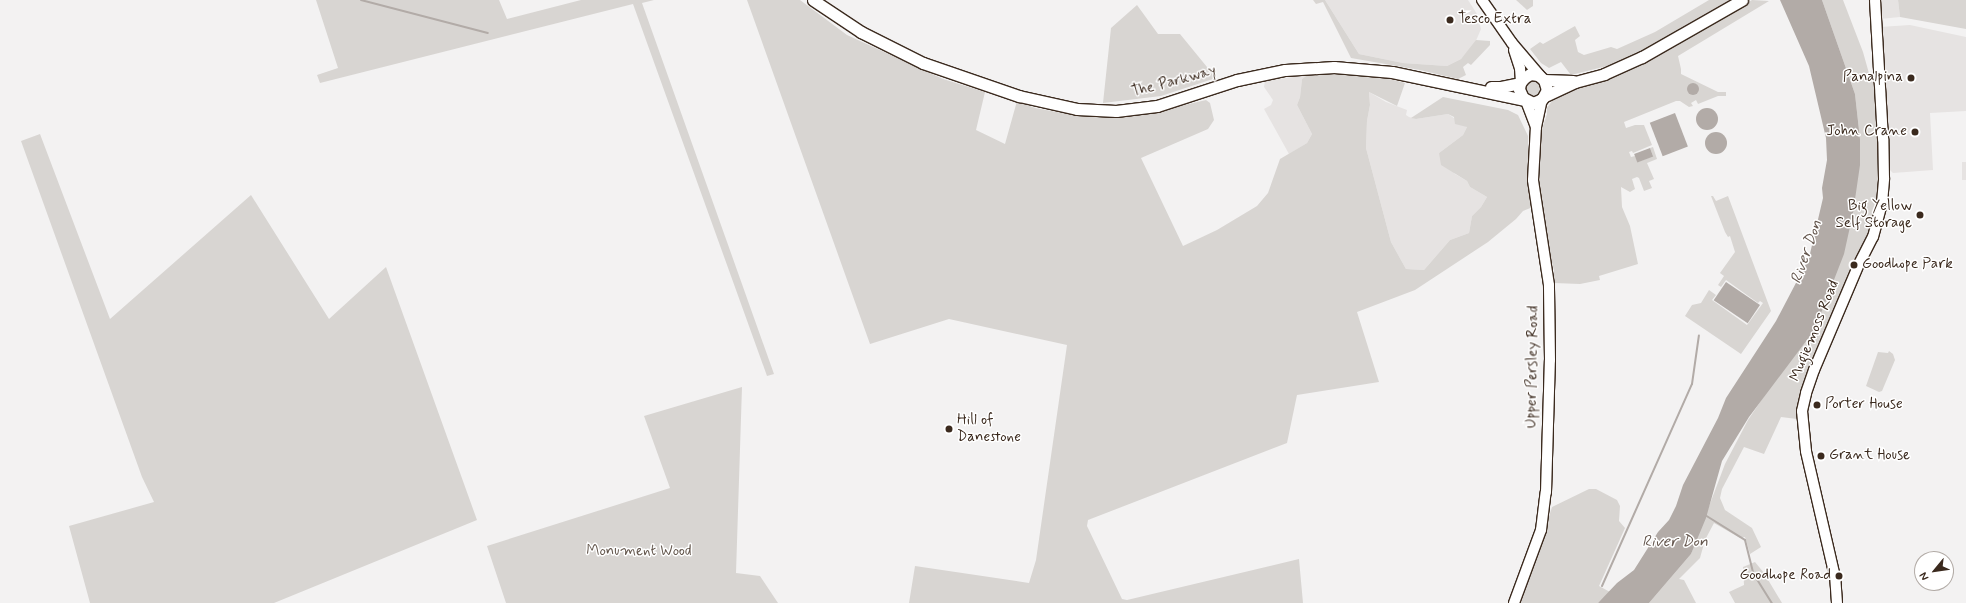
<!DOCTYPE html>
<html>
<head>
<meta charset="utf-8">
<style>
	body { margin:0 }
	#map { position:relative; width:1966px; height:603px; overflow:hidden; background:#f3f2f2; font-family:Mynerve,sans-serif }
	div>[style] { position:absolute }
	.built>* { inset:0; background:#e6e3e2; transform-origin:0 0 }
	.green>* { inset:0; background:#d8d5d2 }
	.round { border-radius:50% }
	.water>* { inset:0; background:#b2aba7; transform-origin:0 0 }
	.stream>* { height:2px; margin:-1px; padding:0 1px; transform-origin:1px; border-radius:1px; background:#b2aba7 }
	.roads { filter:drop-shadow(1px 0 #3b2a1e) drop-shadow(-1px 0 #3b2a1e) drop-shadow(0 1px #3b2a1e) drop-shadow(0 -1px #3b2a1e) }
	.secondary>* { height:10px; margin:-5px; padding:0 5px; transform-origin:5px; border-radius:5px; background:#fff }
	.primary>* { height:11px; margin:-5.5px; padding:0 5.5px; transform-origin:5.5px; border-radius:5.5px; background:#fff }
	.dots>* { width:11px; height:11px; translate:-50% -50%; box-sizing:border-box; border:2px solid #fff; border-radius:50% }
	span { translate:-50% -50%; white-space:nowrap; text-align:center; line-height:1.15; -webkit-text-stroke:3px #fff; paint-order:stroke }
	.poi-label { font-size:15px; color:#3b2a1e }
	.left { translate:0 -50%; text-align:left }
	.right { translate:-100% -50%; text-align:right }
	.street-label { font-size:15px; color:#3b2a1e }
	.park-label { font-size:15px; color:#62554b }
	.water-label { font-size:16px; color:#65574e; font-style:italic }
	.north { position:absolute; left:1914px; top:551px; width:40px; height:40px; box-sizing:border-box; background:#fff; border:1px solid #b1aaa5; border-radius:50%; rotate:241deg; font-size:11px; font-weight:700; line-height:16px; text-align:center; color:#3b2a1e }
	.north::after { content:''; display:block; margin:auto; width:14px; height:18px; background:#3b2a1e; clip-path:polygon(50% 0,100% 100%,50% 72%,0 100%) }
</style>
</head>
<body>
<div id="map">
	<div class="built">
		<div style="clip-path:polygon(1325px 0,1468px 0,1477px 14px,1481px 29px,1475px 43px,1461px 59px,1447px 66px,1403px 63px,1359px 54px)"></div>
		<div style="clip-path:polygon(1879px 0,1898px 0,1900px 17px,1880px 19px)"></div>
		<div style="clip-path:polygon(1910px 25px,1966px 37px,1966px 111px,1930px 113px,1933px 170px,1893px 173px,1888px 168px,1880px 27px)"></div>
		<div style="clip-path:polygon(1301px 76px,1307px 76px,1302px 79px,1300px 97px,1297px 105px,1312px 134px,1307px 143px,1289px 154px,1264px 109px,1271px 105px,1273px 100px,1264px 87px,1265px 81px)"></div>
		<div style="clip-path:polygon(1369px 92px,1386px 102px,1407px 110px,1406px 115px,1409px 117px,1416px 119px,1448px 114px,1467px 127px,1463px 135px,1439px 153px,1455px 174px,1467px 181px,1470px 187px,1487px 197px,1481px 207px,1472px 216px,1469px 233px,1450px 240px,1424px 270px,1406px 269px,1391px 242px,1366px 148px,1367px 121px,1370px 105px)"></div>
		<div style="left:1962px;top:162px;width:4px;height:18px"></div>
	</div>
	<div class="green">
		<div style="clip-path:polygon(316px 0,499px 0,507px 19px,581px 0,654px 0,642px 3px,774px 374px,767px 376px,633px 4px,320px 83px,317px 75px,338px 68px)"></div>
		<div style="clip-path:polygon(747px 0,800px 0,847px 35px,943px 79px,985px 92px,976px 130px,1005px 144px,1017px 101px,1035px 108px,1062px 113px,1103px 116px,1142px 115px,1206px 100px,1210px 103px,1214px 120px,1208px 129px,1141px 158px,1183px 246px,1217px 230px,1257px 206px,1268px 193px,1280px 159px,1307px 143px,1312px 134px,1297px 105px,1300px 97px,1302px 79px,1312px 72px,1370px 74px,1405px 83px,1397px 106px,1369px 92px,1370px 105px,1367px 121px,1366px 148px,1391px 242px,1406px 269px,1424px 270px,1450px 240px,1469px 233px,1472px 216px,1481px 207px,1487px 197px,1470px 187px,1467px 181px,1441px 165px,1439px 153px,1463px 135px,1467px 127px,1455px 124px,1454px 117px,1448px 114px,1416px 119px,1411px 118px,1443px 97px,1508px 110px,1518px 115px,1528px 136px,1528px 175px,1533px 207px,1523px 211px,1516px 219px,1488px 242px,1415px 290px,1357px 312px,1379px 382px,1297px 395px,1287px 443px,1088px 520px,1087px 526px,1122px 599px,1127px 600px,1299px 559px,1303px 603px,909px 603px,915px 566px,1029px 583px,1036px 560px,1067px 345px,949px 319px,870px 344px)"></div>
		<div style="clip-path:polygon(1313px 0,1325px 0,1359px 54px,1403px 63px,1447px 66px,1461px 59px,1476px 40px,1490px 41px,1490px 45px,1471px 65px,1468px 63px,1463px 67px,1466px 75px,1458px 79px,1420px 70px,1351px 58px,1323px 2px,1316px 4px)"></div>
		<div style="clip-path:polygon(1516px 0,1533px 0,1533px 6px,1527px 10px)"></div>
		<div style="clip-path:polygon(1709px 0,1732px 0,1659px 43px,1615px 64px,1571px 75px,1561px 62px,1549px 68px,1541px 63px,1530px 49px,1540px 42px,1543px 44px,1575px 26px,1580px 36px,1575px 40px,1578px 52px,1584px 55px,1611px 47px,1617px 49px,1655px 32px)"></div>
		<div style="clip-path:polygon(1752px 0,1769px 1px,1678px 56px,1681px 69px,1681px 74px,1718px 92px,1726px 92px,1726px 96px,1718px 96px,1698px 104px,1696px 100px,1691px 103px,1693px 106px,1689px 107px,1680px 101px,1676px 101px,1624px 122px,1626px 128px,1635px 125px,1644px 125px,1652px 145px,1633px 153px,1632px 151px,1629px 152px,1631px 157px,1635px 156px,1638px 162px,1653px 156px,1650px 148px,1653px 147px,1657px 159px,1647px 163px,1654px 179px,1649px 181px,1652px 188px,1644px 191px,1639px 178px,1637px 177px,1632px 179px,1635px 189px,1630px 192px,1621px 187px,1622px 207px,1630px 226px,1638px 264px,1599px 276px,1600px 280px,1580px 284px,1554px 283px,1554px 270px,1547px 244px,1537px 181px,1540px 135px,1547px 114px,1547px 108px,1552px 101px,1572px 90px,1602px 80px,1655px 55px)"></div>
		<div style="clip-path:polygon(1822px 0,1843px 0,1863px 52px,1870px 77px,1875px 76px,1879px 177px,1874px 213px,1868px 233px,1803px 388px,1797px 419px,1781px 417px,1764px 454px,1744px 447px,1722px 489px,1720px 498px,1725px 510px,1752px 528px,1761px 547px,1750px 554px,1745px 537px,1740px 538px,1714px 523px,1705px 540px,1700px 558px,1679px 579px,1684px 580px,1696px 603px,1649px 603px,1691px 554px,1725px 464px,1748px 420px,1773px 383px,1810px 336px,1818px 321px,1833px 281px,1860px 139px,1855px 94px)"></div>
		<div style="clip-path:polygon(1898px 0,1966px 0,1966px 29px,1900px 17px)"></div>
		<div style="clip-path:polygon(1137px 5px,1158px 34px,1180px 34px,1216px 78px,1161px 96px,1103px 103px,1111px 28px)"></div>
		<div class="round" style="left:1525px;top:80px;width:16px;height:16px"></div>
		<div style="clip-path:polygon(40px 134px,110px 319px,251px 195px,329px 319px,386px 267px,477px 520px,274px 603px,90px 603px,69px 526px,154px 502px,142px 477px,21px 141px)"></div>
		<div style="clip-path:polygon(1711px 196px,1713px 196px,1716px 201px,1728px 196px,1771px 311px,1741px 354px,1685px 316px,1692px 305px,1701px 303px,1709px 290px,1716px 295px,1712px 300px,1747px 325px,1763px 303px,1760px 301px,1758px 303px,1726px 280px,1721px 287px,1718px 285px,1724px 276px,1720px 273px,1735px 252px,1730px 236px,1728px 237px,1725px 232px)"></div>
		<div style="clip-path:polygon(1889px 351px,1893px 354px,1895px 360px,1882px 391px,1879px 392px,1866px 386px,1878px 352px,1888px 353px)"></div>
		<div style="clip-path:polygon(742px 387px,736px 573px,760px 576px,778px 603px,506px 603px,487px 546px,670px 488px,644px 416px)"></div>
		<div style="clip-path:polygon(1589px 489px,1596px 489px,1617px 500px,1620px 506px,1619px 521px,1625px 528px,1599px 586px,1610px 592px,1598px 603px,1521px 603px,1552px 507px)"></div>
		<div style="clip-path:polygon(1755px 562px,1764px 573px,1782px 603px,1735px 603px,1729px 592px,1744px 585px,1743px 567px)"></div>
	</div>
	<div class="water">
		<div style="clip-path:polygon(1780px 0,1822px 0,1855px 94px,1860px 139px,1860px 165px,1853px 213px,1844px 254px,1818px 321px,1810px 336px,1749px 417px,1722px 461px,1706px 518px,1691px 554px,1649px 603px,1598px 603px,1617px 583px,1634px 570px,1658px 532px,1669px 520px,1676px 506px,1683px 485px,1718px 418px,1726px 398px,1776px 321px,1809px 258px,1823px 198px,1822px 188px,1827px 160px,1826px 138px,1809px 66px)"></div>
		<div class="round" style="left:1687px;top:83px;width:12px;height:12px"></div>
		<div class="round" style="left:1696px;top:108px;width:22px;height:22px"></div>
		<div style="left:1675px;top:113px;width:36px;height:27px;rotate:69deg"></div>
		<div class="round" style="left:1705px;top:132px;width:22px;height:22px"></div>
		<div style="left:1650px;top:148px;width:9px;height:17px;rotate:69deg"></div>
		<div style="left:1726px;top:282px;width:41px;height:22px;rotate:34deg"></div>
	</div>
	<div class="stream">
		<div style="left:361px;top:0;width:131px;rotate:14.6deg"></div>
		<div style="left:1705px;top:515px;width:47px;rotate:32deg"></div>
		<div style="left:1745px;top:540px;width:34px;rotate:76deg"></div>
		<div style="left:1753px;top:573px;width:36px;rotate:58deg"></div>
		<div style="left:1602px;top:586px;width:221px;rotate:-66deg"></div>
		<div style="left:1692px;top:384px;width:49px;rotate:-81.9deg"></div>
	</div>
	<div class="roads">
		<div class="secondary">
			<div style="left:1482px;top:0;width:52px;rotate:55.1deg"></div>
			<div style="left:1512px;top:43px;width:45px;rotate:49.5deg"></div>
			<div style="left:1514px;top:50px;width:19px;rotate:72deg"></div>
			<div style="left:1520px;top:68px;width:13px;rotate:86deg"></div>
			<div style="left:1526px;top:101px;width:28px;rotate:69deg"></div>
			<div style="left:1514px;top:603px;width:78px;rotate:-69.7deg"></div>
			<div style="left:1541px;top:530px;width:38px;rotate:-83deg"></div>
			<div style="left:1546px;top:492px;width:132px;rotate:-88.3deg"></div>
			<div style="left:1550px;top:360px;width:75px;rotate:-90.8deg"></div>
			<div style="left:1549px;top:285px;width:106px;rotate:-98.7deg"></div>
			<div style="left:1533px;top:180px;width:53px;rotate:-86.8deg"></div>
			<div style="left:1536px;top:127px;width:29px;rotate:-78deg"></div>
			<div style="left:1837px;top:603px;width:26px;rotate:-94deg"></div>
			<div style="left:1835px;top:577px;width:129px;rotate:-103deg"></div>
			<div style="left:1806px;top:451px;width:40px;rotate:-95.7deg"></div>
			<div style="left:1802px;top:411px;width:18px;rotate:-77deg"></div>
			<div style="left:1806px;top:393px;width:24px;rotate:-71deg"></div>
			<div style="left:1814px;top:370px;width:115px;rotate:-67deg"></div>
			<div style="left:1859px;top:264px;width:30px;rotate:-63deg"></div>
			<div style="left:1873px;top:237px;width:35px;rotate:-75deg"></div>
			<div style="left:1882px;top:203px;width:25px;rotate:-85deg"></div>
			<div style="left:1884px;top:178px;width:39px;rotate:-91deg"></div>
			<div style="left:1883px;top:139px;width:139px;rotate:-93.3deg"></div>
		</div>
		<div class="primary">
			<div style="left:813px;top:0;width:58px;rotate:33.7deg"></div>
			<div style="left:861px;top:32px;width:69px;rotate:26.6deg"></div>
			<div style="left:923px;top:63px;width:102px;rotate:19deg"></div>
			<div style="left:1019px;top:96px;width:59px;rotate:12.6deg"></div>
			<div style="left:1077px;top:109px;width:39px;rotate:3deg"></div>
			<div style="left:1116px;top:111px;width:41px;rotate:-7deg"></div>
			<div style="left:1157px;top:106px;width:84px;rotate:-18deg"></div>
			<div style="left:1237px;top:80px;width:49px;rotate:-11.8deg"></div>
			<div style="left:1285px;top:70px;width:49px;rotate:-3.5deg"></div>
			<div style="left:1334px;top:67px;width:58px;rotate:4.9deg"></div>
			<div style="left:1392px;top:72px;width:136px;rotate:11.9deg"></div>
			<div style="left:1544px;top:80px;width:10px;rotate:73deg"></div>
			<div style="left:1547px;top:90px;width:10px;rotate:119deg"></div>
			<div style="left:1542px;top:99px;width:10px;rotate:156deg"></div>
			<div style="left:1533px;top:103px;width:11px;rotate:-153deg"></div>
			<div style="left:1523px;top:98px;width:10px;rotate:-114deg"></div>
			<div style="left:1519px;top:89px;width:6px;rotate:-81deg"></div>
			<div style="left:1520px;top:83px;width:6px;rotate:-51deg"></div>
			<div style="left:1524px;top:78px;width:7px;rotate:-34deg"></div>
			<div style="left:1530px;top:74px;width:8px;rotate:7deg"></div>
			<div style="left:1538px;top:75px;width:8px;rotate:40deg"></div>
			<div style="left:1544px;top:80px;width:29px;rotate:2deg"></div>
			<div style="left:1491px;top:87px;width:10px"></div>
			<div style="left:1501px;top:87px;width:19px;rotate:-12deg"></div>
			<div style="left:1545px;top:96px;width:33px;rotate:-25deg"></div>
			<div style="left:1575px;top:82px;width:30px;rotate:-15deg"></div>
			<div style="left:1604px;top:74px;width:42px;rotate:-24.1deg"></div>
			<div style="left:1642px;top:57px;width:115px;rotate:-29.7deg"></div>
		</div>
	</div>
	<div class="dots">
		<div style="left:1450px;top:20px;background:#3b2a1e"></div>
		<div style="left:1911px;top:78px;background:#3b2a1e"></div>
		<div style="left:1915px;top:132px;background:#3b2a1e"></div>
		<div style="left:1920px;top:215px;background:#3b2a1e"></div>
		<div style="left:1854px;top:265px;background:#3b2a1e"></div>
		<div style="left:1817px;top:405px;background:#3b2a1e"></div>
		<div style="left:949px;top:429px;background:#3b2a1e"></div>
		<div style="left:1821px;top:456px;background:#3b2a1e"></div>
		<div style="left:1839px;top:576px;background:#3b2a1e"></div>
	</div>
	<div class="poi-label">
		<span class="left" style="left:1458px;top:20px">Tesco Extra</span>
		<span class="right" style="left:1903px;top:78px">Panalpina</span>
		<span class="right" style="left:1907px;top:132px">John Crane</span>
		<span class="right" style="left:1912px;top:215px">Big Yellow<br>Self Storage</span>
		<span class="left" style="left:1862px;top:265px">Goodhope Park</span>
		<span class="left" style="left:1825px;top:405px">Porter House</span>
		<span class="left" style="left:957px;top:429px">Hill of<br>Danestone</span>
		<span class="left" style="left:1829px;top:456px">Grant House</span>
		<span class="right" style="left:1831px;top:576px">Goodhope Road</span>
	</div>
	<div class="street-label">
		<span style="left:1174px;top:82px;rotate:-15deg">The Parkway</span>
		<span style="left:1815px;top:331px;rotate:-68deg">Mugiemoss Road</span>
		<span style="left:1533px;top:367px;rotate:-89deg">Upper Persley Road</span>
	</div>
	<div class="park-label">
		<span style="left:639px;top:552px">Monument Wood</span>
	</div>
	<div class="water-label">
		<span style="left:1807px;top:252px;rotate:-71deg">River Don</span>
		<span style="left:1675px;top:542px">River Don</span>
	</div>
	<div class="north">N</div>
</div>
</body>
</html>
